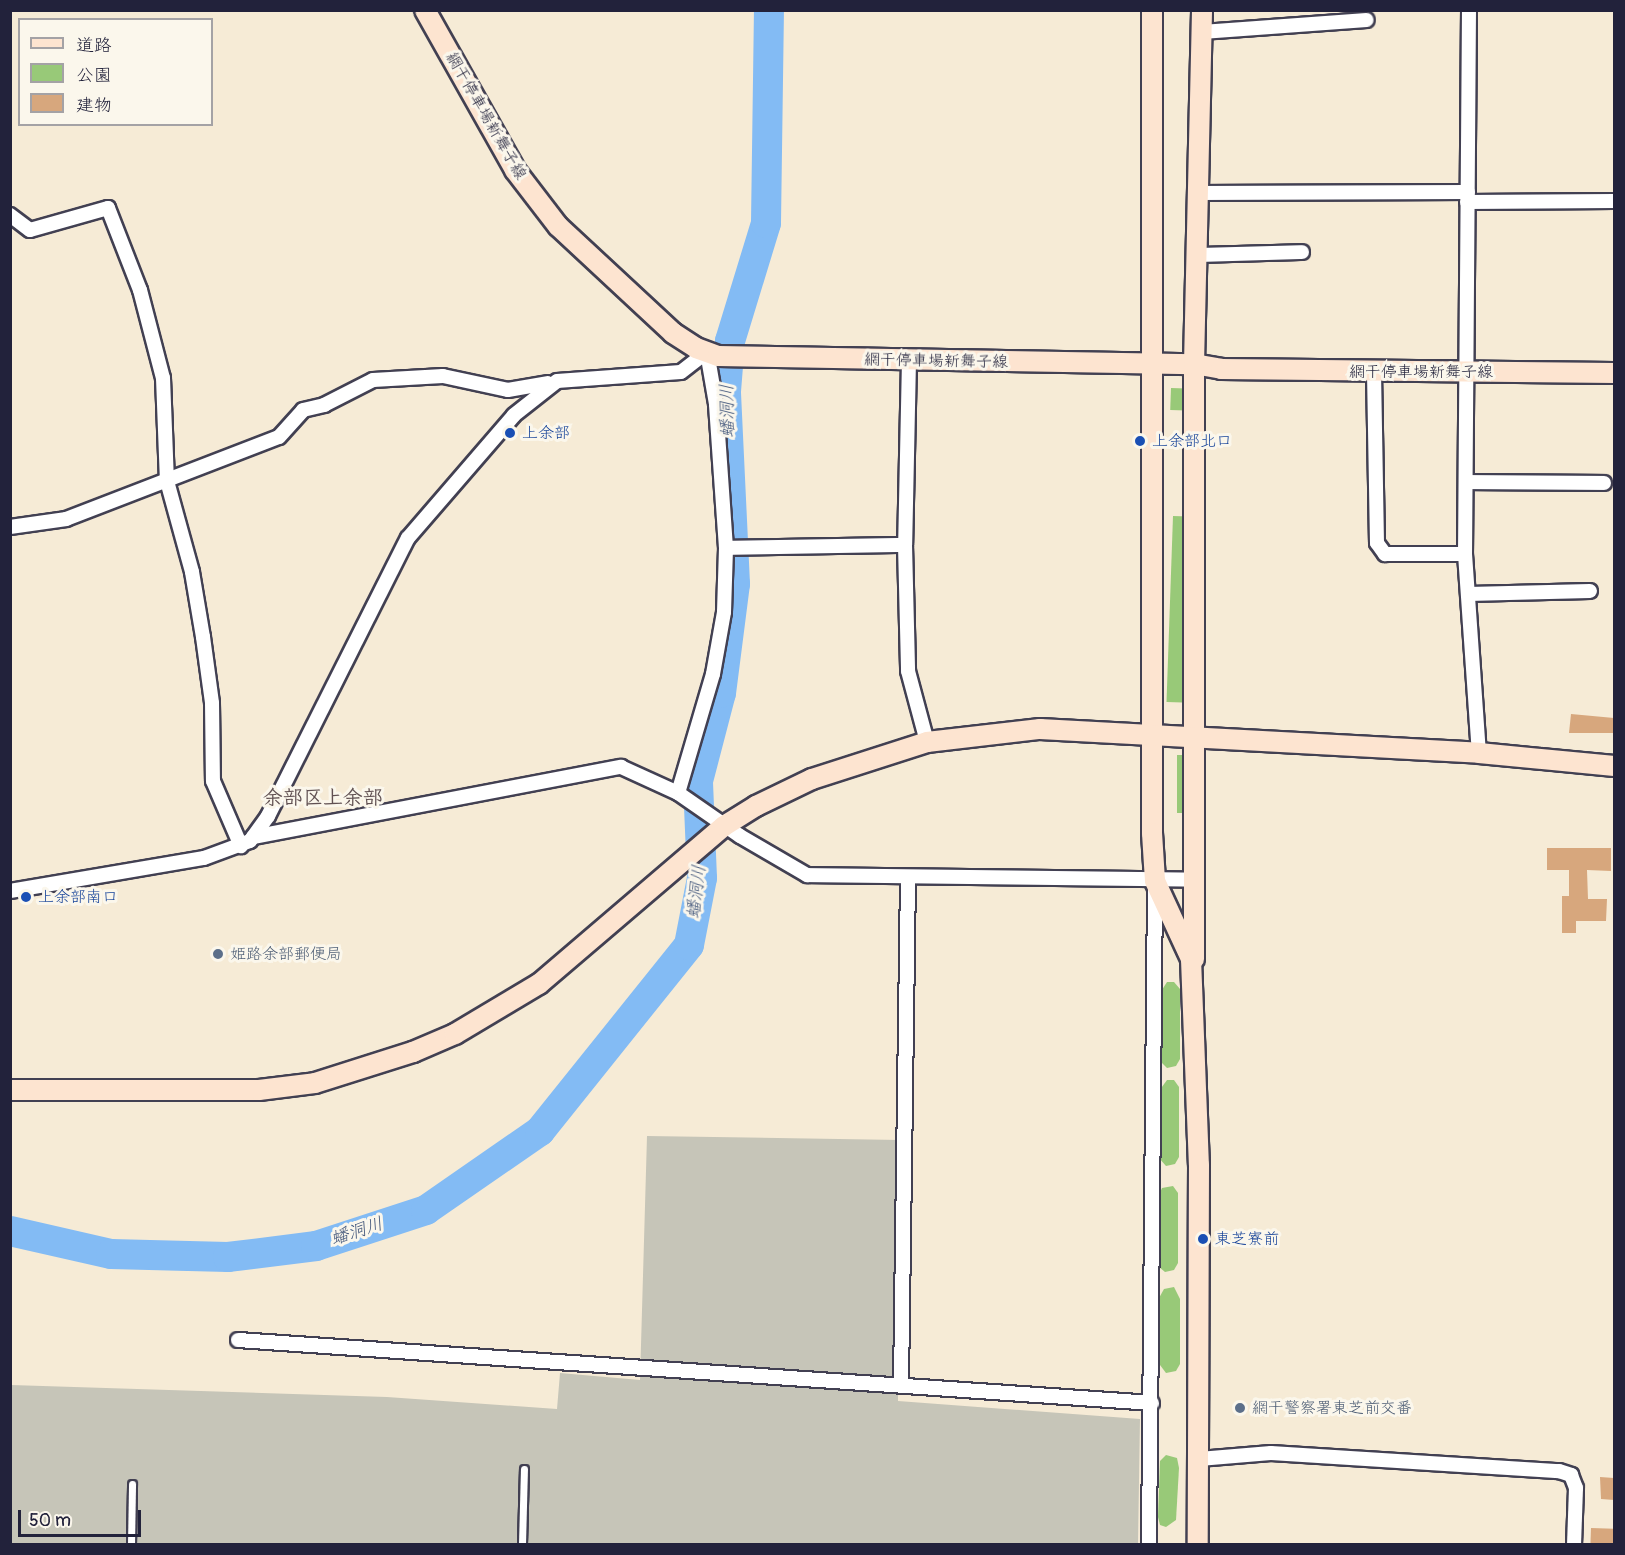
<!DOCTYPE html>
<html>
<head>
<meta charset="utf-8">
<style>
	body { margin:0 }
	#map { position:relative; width:1625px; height:1555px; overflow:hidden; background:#f6ebd6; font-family:Pangolin,"Klee One",sans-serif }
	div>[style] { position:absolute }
	.industrial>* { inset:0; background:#c6c5b8 }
	.green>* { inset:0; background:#98c978; transform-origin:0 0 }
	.river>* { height:30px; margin:-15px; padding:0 15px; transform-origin:15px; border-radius:15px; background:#83bbf4 }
	.building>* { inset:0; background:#d7a77d; transform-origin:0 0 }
	.roads { filter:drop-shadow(2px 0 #424052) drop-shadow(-2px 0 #424052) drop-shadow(0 2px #424052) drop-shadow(0 -2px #424052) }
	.lane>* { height:7px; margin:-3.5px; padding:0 3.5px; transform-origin:3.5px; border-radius:3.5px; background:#fff }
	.street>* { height:14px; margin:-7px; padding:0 7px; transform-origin:7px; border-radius:7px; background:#fff }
	.secondary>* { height:20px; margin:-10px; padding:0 10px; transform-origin:10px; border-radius:10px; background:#fde4d0 }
	.dots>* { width:16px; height:16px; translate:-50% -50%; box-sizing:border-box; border:3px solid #fbf7ec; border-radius:50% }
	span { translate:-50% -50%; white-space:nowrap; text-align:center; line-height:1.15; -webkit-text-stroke:6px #fbf7ec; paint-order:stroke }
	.street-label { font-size:16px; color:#22223b }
	.transit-label { font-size:16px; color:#164399 }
	.left { translate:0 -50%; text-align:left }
	.service-label { font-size:16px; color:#4e5e75 }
	.water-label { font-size:18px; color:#44587c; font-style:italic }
	.quarter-label { font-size:20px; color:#615152; font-weight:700 }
	.frame { position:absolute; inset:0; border:12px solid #22223b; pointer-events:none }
	.legend { position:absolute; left:18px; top:18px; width:195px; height:108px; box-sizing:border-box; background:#fbf7ec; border:2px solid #a4a2a5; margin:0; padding:8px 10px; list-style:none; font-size:18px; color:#22223b }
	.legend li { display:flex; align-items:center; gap:12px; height:30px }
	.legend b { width:30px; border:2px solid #a4a2a5 }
	.scale { position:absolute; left:18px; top:1510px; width:123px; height:27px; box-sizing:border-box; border:3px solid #22223b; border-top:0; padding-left:8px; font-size:18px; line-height:21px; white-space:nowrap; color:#22223b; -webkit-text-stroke:4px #fbf7ec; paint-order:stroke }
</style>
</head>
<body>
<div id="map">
	<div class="industrial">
		<div style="clip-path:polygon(647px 1136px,900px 1140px,898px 1401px,1140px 1419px,1138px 1544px,11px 1544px,11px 1385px,387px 1397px,557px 1409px,560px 1373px,640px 1380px)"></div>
	</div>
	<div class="green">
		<div style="left:1171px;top:388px;width:23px;height:22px;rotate:2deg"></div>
		<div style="left:1173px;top:516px;width:24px;height:186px;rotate:2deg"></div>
		<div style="left:1177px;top:755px;width:12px;height:58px"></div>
		<div style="clip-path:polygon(1167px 982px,1174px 982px,1180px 989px,1180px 1059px,1176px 1066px,1167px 1068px,1160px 1061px,1160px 993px)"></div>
		<div style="clip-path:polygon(1167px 1080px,1174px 1080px,1179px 1087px,1179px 1157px,1175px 1164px,1166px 1166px,1159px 1158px,1159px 1091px)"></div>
		<div style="clip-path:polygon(1173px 1186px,1178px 1193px,1178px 1263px,1174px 1270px,1165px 1272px,1159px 1267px,1158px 1197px,1162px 1188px)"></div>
		<div style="clip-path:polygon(1174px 1287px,1180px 1299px,1180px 1364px,1176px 1371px,1166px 1373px,1160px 1365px,1159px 1298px,1164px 1289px)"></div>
		<div style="clip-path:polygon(1166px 1455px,1177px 1458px,1179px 1468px,1176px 1520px,1166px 1527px,1160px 1525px,1158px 1517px,1160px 1461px)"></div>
	</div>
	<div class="river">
		<div style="left:10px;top:1231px;width:104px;rotate:12.8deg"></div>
		<div style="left:111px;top:1254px;width:117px;rotate:1.5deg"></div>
		<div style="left:228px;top:1257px;width:89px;rotate:-7.1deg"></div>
		<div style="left:316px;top:1246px;width:116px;rotate:-18.1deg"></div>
		<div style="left:426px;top:1210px;width:139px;rotate:-34.7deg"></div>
		<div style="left:540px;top:1131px;width:238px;rotate:-51.3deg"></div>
		<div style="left:689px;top:945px;width:68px;rotate:-79deg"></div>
		<div style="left:702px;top:878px;width:97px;rotate:-92.4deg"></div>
		<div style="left:698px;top:781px;width:91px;rotate:-75.4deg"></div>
		<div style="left:721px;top:693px;width:110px;rotate:-82.7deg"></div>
		<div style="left:735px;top:584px;width:193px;rotate:-92.7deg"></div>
		<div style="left:726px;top:391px;width:50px;rotate:-85.4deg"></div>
		<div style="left:730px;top:341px;width:123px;rotate:-73deg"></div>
		<div style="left:766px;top:223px;width:213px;rotate:-89.2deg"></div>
	</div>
	<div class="building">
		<div style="clip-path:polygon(1571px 714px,1614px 718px,1614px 733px,1569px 733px)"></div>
		<div style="clip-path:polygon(1547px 848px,1611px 848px,1611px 871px,1587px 870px,1588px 899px,1607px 899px,1606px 921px,1576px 921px,1576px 933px,1562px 933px,1562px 896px,1569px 896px,1569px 870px,1547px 870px)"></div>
		<div style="clip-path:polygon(1600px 1477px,1614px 1478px,1614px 1500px,1601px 1499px)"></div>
		<div style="left:1591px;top:1528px;width:23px;height:17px;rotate:2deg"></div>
	</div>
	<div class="roads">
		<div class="lane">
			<div style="left:131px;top:1544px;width:60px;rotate:-89deg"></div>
			<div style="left:522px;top:1544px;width:75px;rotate:-88.5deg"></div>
		</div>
		<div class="street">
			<div style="left:1469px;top:10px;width:544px;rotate:90.42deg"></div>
			<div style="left:1465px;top:554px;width:199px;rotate:86deg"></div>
			<div style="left:1202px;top:32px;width:165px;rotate:-4.2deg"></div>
			<div style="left:1197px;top:193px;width:271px;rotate:-0.2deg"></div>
			<div style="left:1467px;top:202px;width:147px;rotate:-0.4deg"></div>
			<div style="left:10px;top:215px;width:25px;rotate:37deg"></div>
			<div style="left:30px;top:230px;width:81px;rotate:-15.8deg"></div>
			<div style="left:108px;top:208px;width:88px;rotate:68.7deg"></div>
			<div style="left:140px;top:290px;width:91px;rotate:75.4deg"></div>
			<div style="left:163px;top:378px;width:103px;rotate:87.8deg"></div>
			<div style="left:167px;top:481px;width:94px;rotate:74.6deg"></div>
			<div style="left:192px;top:572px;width:66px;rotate:80.4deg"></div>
			<div style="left:203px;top:637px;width:67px;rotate:82.2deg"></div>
			<div style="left:212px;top:703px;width:78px;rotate:89.3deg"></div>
			<div style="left:213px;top:781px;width:71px;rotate:66.7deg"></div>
			<div style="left:1197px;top:255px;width:105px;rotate:-1.6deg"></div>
			<div style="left:909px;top:360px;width:185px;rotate:91.2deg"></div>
			<div style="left:905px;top:545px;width:126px;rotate:88.6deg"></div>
			<div style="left:908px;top:671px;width:73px;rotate:75deg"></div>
			<div style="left:1374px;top:372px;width:171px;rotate:89deg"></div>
			<div style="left:1377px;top:543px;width:14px;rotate:54deg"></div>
			<div style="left:1385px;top:554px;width:80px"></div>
			<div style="left:1467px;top:482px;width:137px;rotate:0.4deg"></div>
			<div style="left:10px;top:527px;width:57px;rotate:-8.1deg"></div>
			<div style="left:66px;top:519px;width:228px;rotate:-21.1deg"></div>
			<div style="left:279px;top:437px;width:36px;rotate:-48deg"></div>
			<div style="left:303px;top:410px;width:22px;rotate:-13deg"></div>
			<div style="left:324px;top:405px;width:55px;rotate:-27deg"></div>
			<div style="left:373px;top:380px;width:70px;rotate:-3.3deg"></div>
			<div style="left:443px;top:376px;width:66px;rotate:12.2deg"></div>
			<div style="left:508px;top:390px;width:40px;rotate:-10deg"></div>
			<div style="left:726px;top:548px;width:179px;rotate:-1deg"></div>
			<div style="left:1468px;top:594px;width:122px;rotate:-1.4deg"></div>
			<div style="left:678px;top:793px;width:124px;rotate:-73.6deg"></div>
			<div style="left:713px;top:674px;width:63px;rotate:-79.9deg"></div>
			<div style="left:724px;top:612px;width:64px;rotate:-88.2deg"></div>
			<div style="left:726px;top:548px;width:144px;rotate:-94deg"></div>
			<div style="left:716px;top:404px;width:53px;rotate:-99.8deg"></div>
			<div style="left:253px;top:837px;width:375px;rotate:-10.8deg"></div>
			<div style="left:621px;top:767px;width:63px;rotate:24.5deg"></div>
			<div style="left:678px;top:793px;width:75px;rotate:34.7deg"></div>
			<div style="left:740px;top:836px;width:78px;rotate:30.2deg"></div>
			<div style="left:807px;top:875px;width:389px;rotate:0.7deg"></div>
			<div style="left:10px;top:891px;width:197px;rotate:-9.7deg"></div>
			<div style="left:204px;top:858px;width:49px;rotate:-20.3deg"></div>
			<div style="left:250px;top:841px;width:31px;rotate:-54deg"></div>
			<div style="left:268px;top:816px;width:311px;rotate:-63.3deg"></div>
			<div style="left:408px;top:538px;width:162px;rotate:-49.2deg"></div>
			<div style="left:514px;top:415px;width:55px;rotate:-38.3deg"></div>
			<div style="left:557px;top:381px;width:124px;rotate:-4.2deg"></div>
			<div style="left:681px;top:372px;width:33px;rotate:-38deg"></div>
			<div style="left:238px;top:1340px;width:916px;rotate:3.94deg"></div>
			<div style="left:901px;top:1384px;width:506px;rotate:-89.21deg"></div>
			<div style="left:1199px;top:1459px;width:72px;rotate:-4.8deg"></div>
			<div style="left:1271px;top:1453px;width:289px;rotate:3.6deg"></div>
			<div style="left:1559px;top:1471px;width:13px;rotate:18deg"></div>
			<div style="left:1571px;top:1475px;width:14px;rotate:69deg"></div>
			<div style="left:1576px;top:1488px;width:56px;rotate:92deg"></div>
			<div style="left:1149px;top:1544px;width:657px;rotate:-89.48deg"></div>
		</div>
		<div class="secondary">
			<div style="left:425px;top:10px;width:184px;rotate:60.6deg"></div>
			<div style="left:515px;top:170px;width:71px;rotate:52.5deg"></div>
			<div style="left:558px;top:226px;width:157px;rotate:42.9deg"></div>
			<div style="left:673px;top:333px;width:27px;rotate:33deg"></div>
			<div style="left:696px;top:348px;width:23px;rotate:20deg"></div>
			<div style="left:718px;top:356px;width:476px;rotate:1deg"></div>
			<div style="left:1194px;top:364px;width:27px;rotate:10deg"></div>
			<div style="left:1221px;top:369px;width:393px;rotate:0.6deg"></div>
			<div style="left:1152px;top:10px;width:823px;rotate:90deg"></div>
			<div style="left:1152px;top:833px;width:48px;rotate:86.4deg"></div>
			<div style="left:1155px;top:881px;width:86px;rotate:65.2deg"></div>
			<div style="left:1191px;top:959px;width:206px;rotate:87.8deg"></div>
			<div style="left:1199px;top:1165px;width:379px;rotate:90.2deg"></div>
			<div style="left:1194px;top:959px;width:595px;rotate:-90deg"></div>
			<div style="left:1194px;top:364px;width:354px;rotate:-88.7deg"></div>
			<div style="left:10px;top:1090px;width:249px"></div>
			<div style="left:259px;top:1090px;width:56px;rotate:-7.1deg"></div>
			<div style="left:315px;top:1083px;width:103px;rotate:-17.6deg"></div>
			<div style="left:413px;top:1052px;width:46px;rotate:-23.2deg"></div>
			<div style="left:455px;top:1034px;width:98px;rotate:-30.8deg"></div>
			<div style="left:539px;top:984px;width:243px;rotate:-40.5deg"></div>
			<div style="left:724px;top:826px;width:38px;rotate:-32deg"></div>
			<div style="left:756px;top:806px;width:62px;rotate:-25.7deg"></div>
			<div style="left:812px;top:779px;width:121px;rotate:-17.8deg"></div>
			<div style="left:927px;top:742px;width:114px;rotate:-6.6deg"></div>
			<div style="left:1040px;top:729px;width:440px;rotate:3.1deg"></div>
			<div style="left:1479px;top:753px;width:136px;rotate:5.5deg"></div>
		</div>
	</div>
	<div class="dots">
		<div style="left:510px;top:433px;background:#1a4fb4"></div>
		<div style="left:1140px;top:441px;background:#1a4fb4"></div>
		<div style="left:26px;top:897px;background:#1a4fb4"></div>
		<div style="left:218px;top:954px;background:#5c6f8a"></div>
		<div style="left:1203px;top:1239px;background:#1a4fb4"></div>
		<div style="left:1240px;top:1408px;background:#5c6f8a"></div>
	</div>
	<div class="street-label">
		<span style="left:486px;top:116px;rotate:60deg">網干停車場新舞子線</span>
		<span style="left:936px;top:361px;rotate:1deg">網干停車場新舞子線</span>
		<span style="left:1421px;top:372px">網干停車場新舞子線</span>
	</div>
	<div class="transit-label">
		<span class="left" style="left:522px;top:433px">上余部</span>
		<span class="left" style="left:1152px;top:441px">上余部北口</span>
		<span class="left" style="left:38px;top:897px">上余部南口</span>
		<span class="left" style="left:1215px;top:1239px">東芝寮前</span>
	</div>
	<div class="service-label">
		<span class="left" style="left:230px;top:954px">姫路余部郵便局</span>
		<span class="left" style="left:1252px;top:1408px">網干警察署東芝前交番</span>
	</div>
	<div class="water-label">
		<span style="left:728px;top:411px;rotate:-91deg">蟠洞川</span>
		<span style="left:697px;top:892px;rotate:-83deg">蟠洞川</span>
		<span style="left:357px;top:1232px;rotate:-18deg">蟠洞川</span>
	</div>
	<div class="quarter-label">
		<span style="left:323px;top:797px">余部区上余部</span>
	</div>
	<div class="frame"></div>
	<ul class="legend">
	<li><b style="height:8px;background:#fde4d0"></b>道路</li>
	<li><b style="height:16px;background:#98c978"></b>公園</li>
	<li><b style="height:16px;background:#d7a77d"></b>建物</li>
	</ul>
	<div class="scale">50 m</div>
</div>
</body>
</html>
